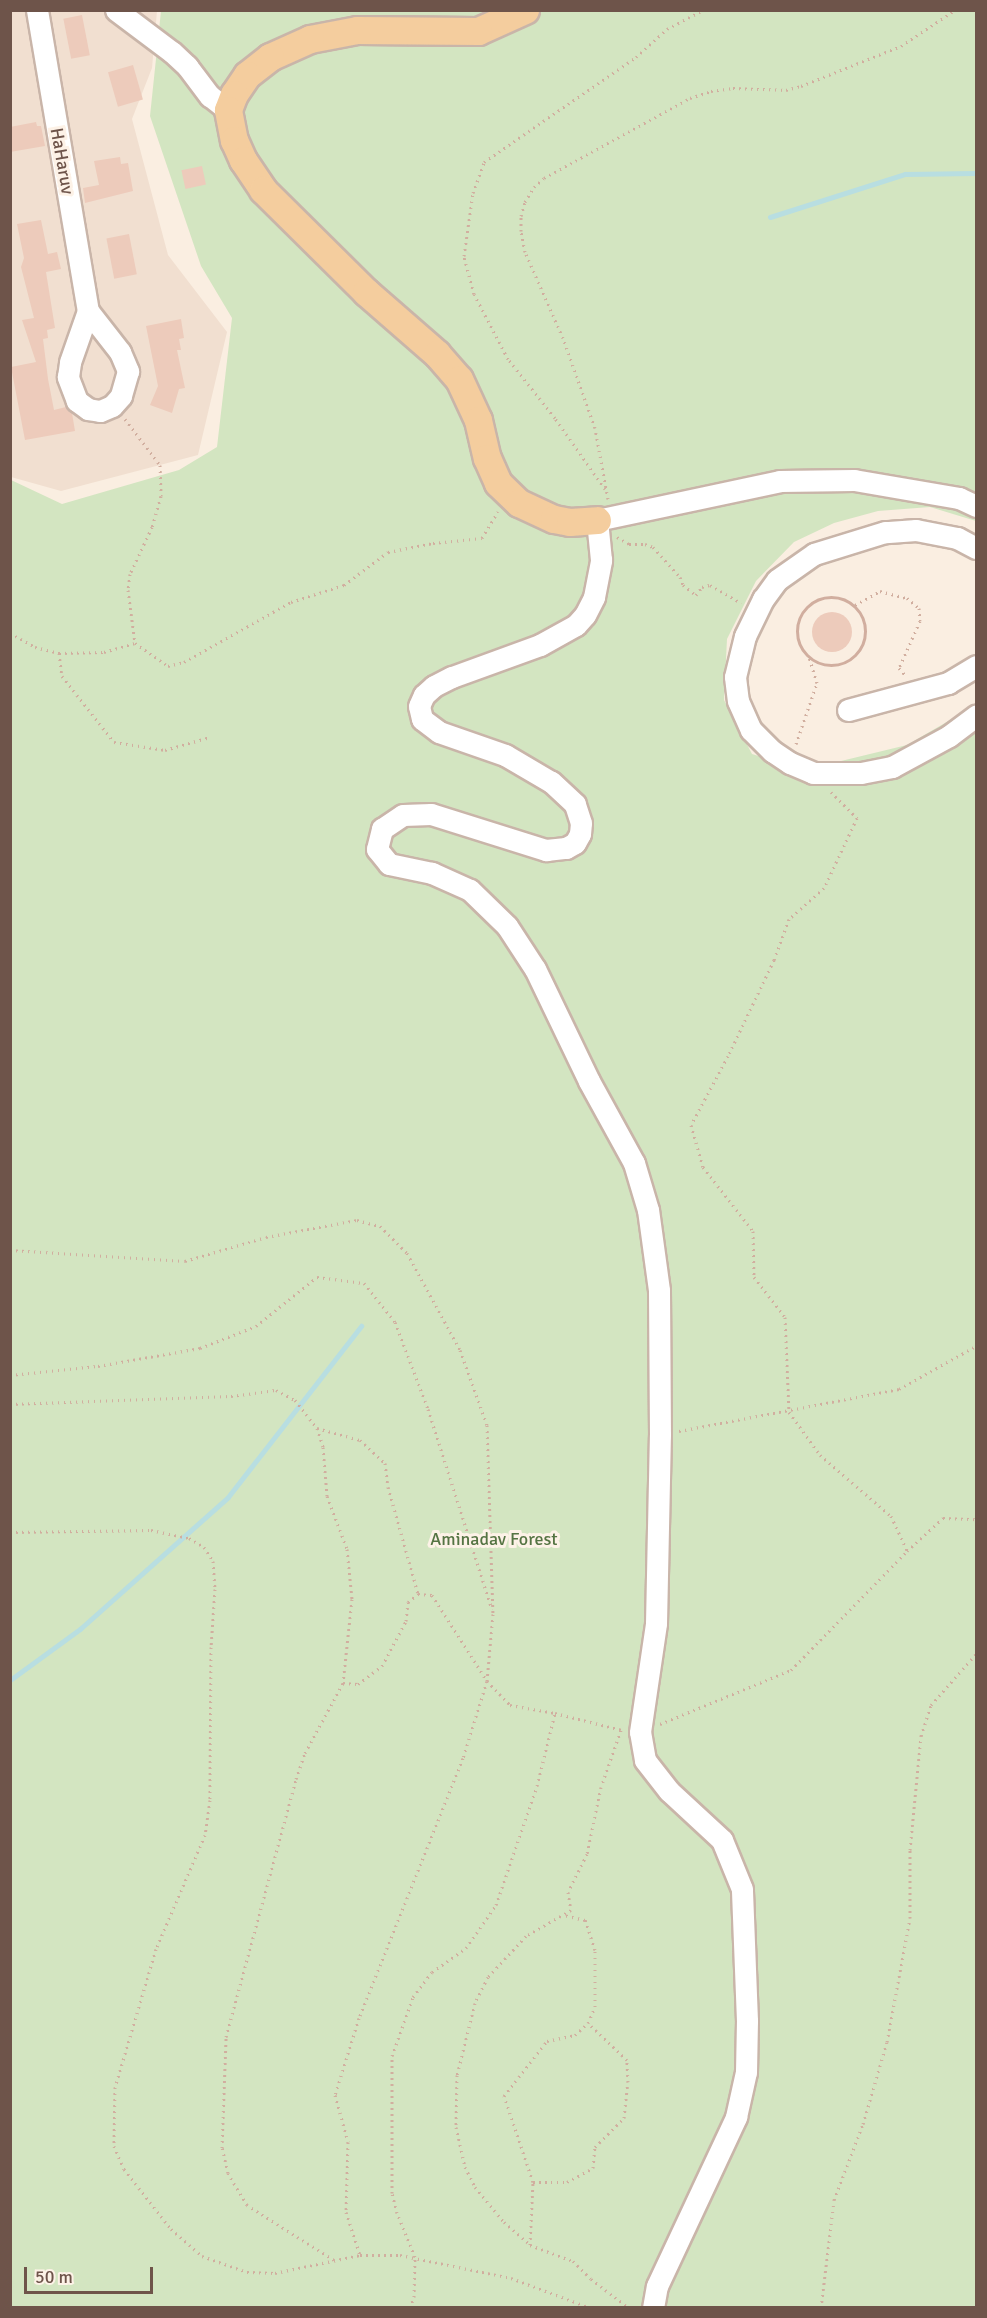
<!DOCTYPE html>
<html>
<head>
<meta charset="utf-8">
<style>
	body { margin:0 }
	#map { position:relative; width:987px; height:2318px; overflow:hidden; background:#faeee1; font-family:Signika,sans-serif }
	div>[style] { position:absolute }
	.residential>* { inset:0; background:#f1dfd0 }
	.green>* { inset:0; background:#d3e5c1 }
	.stream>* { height:5px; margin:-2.5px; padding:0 2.5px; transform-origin:2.5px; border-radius:2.5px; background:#b8dee1 }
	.building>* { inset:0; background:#edcbbb; transform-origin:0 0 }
	.round { border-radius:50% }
	.path>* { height:3px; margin-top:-1.5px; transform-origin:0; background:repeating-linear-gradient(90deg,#d1ae9f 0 1.5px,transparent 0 6px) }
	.path>.ring { margin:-1.5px; padding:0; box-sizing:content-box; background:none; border:3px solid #d1ae9f; border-radius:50% }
	.roads { filter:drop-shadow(2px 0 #c9b5a9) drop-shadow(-2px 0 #c9b5a9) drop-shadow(0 2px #c9b5a9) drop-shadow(0 -2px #c9b5a9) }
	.minor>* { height:21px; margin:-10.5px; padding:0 10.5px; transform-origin:10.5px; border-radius:10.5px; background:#fff }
	.major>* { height:27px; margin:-13.5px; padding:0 13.5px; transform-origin:13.5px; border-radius:13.5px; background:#f4cd9e }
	span { translate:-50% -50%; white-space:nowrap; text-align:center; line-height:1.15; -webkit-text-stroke:6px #fdf2e7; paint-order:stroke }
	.street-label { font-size:18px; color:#6e544a }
	.park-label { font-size:18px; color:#557443 }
	.frame { position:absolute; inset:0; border:12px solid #6e544a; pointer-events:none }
	.scale { position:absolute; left:24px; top:2267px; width:129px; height:27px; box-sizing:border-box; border:3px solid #6e544a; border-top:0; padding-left:8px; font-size:18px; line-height:21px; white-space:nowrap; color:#6e544a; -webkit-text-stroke:4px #fdf2e7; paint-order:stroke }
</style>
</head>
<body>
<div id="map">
	<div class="residential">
		<div style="clip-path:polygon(10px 11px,157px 11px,152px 68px,132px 119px,168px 255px,227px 332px,198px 455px,61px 491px,11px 477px)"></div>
	</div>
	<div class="green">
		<div style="clip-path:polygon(161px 11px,976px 11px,976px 521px,930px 507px,878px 511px,834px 523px,794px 542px,756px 581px,727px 639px,724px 700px,752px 754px,804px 770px,907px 745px,976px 705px,976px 2307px,11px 2308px,11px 480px,62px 504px,179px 470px,217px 447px,232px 318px,201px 266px,150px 116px)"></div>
	</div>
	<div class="stream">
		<div style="left:770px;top:217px;width:142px;rotate:-17.7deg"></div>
		<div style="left:905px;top:174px;width:71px;rotate:-0.8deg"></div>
		<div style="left:10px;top:1680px;width:87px;rotate:-36.1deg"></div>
		<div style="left:80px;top:1629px;width:198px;rotate:-41.7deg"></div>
		<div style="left:228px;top:1497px;width:217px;rotate:-52.1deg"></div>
	</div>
	<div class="building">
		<div style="left:82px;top:15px;width:41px;height:19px;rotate:79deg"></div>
		<div style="left:133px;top:65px;width:36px;height:26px;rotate:74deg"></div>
		<div style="clip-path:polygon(36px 122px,37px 126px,41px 126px,45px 146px,10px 152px,10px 127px)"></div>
		<div style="clip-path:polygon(120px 157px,121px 164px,128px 163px,133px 191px,85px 203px,83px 188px,99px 185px,94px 161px)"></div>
		<div style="left:202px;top:166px;width:19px;height:21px;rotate:78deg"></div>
		<div style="clip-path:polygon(41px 220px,48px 254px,57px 252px,61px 269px,46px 272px,55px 328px,47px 330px,48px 338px,43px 339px,48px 379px,54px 410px,66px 407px,72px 413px,75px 431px,25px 440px,11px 367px,36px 362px,22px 320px,34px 318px,21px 267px,24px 258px,17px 224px)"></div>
		<div style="left:129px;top:234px;width:41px;height:23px;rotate:79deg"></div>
		<div style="clip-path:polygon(181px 319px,184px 338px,179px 339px,181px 350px,177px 350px,185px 388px,179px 389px,172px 413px,150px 405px,158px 386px,146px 326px)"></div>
		<div class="round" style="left:812px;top:612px;width:40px;height:40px"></div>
	</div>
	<div class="path">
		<div style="left:125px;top:419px;width:58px;rotate:52.7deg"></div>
		<div style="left:160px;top:465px;width:31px;rotate:88deg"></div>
		<div style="left:161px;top:496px;width:32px;rotate:106deg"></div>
		<div style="left:152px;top:527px;width:52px;rotate:115.1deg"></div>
		<div style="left:130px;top:574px;width:16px;rotate:97deg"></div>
		<div style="left:128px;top:590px;width:53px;rotate:82.5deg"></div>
		<div style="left:135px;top:643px;width:40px;rotate:34.9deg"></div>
		<div style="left:168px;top:666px;width:16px;rotate:-14deg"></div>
		<div style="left:184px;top:662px;width:123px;rotate:-29.3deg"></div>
		<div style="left:291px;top:602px;width:56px;rotate:-17.8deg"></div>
		<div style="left:344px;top:585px;width:55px;rotate:-36.9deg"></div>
		<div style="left:388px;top:552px;width:46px;rotate:-11.3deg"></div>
		<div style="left:433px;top:543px;width:49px;rotate:-5.8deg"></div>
		<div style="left:482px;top:538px;width:31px;rotate:-59deg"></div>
		<div style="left:605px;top:489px;width:87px;rotate:-125.2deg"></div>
		<div style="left:555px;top:418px;width:75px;rotate:-128.5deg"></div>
		<div style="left:508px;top:359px;width:73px;rotate:-117.6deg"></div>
		<div style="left:474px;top:294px;width:39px;rotate:-105deg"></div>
		<div style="left:464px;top:256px;width:64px;rotate:-81.9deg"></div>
		<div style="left:473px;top:193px;width:33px;rotate:-70deg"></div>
		<div style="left:484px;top:162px;width:185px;rotate:-34.6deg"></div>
		<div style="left:636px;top:57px;width:42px;rotate:-42.1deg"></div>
		<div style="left:667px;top:29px;width:41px;rotate:-27.8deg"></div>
		<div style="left:608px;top:499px;width:72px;rotate:-100.4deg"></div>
		<div style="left:595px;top:428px;width:96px;rotate:-109.6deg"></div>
		<div style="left:563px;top:338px;width:94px;rotate:-113.8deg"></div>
		<div style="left:525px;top:252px;width:21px;rotate:-101deg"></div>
		<div style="left:521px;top:231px;width:15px;rotate:-90deg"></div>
		<div style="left:521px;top:216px;width:15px;rotate:-74deg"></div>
		<div style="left:525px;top:202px;width:17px;rotate:-59deg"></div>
		<div style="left:534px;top:187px;width:13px;rotate:-42deg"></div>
		<div style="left:544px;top:178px;width:166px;rotate:-28.7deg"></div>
		<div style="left:690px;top:98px;width:22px;rotate:-18deg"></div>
		<div style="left:711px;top:91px;width:22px;rotate:-8deg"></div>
		<div style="left:733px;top:88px;width:53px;rotate:2.2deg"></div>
		<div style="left:786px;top:90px;width:16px;rotate:-15deg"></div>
		<div style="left:801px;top:86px;width:108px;rotate:-21.8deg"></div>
		<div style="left:901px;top:46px;width:65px;rotate:-33.7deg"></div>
		<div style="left:617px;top:537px;width:14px;rotate:30deg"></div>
		<div style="left:629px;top:544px;width:16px"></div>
		<div style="left:645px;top:544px;width:9px;rotate:21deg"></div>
		<div style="left:653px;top:547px;width:40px;rotate:48deg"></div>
		<div style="left:680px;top:577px;width:9px;rotate:69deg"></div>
		<div style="left:683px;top:585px;width:16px;rotate:38deg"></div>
		<div style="left:696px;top:595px;width:10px;rotate:-53deg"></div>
		<div style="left:702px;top:587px;width:8px;rotate:-14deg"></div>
		<div style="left:710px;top:585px;width:36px;rotate:30deg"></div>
		<div class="ring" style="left:797px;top:597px;width:65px;height:65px"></div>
		<div style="left:855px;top:605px;width:29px;rotate:-29deg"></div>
		<div style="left:880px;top:591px;width:28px;rotate:15deg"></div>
		<div style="left:907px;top:598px;width:16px;rotate:40deg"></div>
		<div style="left:919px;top:608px;width:13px;rotate:86deg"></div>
		<div style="left:920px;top:621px;width:51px;rotate:114.1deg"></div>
		<div style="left:899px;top:668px;width:11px;rotate:49deg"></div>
		<div style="left:10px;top:633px;width:29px;rotate:29deg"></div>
		<div style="left:35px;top:647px;width:25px;rotate:14deg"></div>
		<div style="left:59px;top:653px;width:45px;rotate:-1.3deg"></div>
		<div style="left:104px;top:652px;width:32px;rotate:-16deg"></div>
		<div style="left:59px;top:653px;width:23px;rotate:83deg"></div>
		<div style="left:62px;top:676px;width:84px;rotate:51.8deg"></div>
		<div style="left:114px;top:742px;width:52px;rotate:8.9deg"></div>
		<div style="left:165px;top:750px;width:47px;rotate:-16.1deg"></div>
		<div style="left:796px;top:744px;width:65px;rotate:-71deg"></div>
		<div style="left:817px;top:683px;width:27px;rotate:-107deg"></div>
		<div style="left:831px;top:792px;width:37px;rotate:45deg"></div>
		<div style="left:857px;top:818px;width:77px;rotate:115.2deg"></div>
		<div style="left:824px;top:888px;width:47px;rotate:138.5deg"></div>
		<div style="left:789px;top:919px;width:44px;rotate:110.1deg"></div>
		<div style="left:774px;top:960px;width:106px;rotate:115.6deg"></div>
		<div style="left:728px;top:1056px;width:78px;rotate:118.2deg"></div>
		<div style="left:691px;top:1125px;width:44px;rotate:74.1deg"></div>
		<div style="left:703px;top:1167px;width:81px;rotate:52deg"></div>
		<div style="left:753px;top:1231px;width:46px;rotate:88.8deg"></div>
		<div style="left:754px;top:1277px;width:51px;rotate:52.2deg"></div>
		<div style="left:785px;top:1317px;width:95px;rotate:87.6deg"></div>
		<div style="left:789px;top:1412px;width:53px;rotate:54.2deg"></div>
		<div style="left:820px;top:1455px;width:94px;rotate:40.7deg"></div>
		<div style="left:891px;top:1516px;width:38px;rotate:65deg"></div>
		<div style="left:10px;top:1250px;width:175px;rotate:3.6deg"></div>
		<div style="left:185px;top:1261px;width:84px;rotate:-16.5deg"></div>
		<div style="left:266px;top:1237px;width:93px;rotate:-10.6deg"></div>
		<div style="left:357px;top:1220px;width:24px;rotate:15deg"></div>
		<div style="left:380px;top:1226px;width:38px;rotate:45deg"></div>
		<div style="left:407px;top:1253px;width:111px;rotate:61.3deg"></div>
		<div style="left:460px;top:1350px;width:80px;rotate:70.2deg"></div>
		<div style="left:487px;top:1425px;width:189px;rotate:88.2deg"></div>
		<div style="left:493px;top:1614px;width:67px;rotate:95.1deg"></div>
		<div style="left:487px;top:1681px;width:81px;rotate:107.3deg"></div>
		<div style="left:463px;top:1758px;width:280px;rotate:111.8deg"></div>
		<div style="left:359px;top:2018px;width:81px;rotate:107.3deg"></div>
		<div style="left:335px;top:2095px;width:49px;rotate:74.5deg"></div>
		<div style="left:348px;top:2142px;width:70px;rotate:91.6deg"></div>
		<div style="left:346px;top:2212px;width:45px;rotate:72deg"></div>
		<div style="left:10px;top:1375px;width:88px;rotate:-5.8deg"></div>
		<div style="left:98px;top:1366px;width:104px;rotate:-10deg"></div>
		<div style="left:200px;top:1348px;width:60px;rotate:-21.4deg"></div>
		<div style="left:256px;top:1326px;width:78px;rotate:-38.8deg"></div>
		<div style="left:317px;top:1277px;width:47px;rotate:7.3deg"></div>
		<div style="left:364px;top:1283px;width:50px;rotate:51.5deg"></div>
		<div style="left:395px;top:1322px;width:93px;rotate:69.2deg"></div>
		<div style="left:428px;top:1409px;width:210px;rotate:72.3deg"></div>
		<div style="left:10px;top:1404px;width:221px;rotate:-2.1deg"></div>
		<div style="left:231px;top:1396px;width:45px;rotate:-7.6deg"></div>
		<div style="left:276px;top:1390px;width:21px;rotate:28deg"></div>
		<div style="left:295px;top:1400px;width:36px;rotate:52deg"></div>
		<div style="left:317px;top:1428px;width:20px;rotate:72deg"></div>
		<div style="left:323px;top:1447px;width:49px;rotate:85.3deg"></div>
		<div style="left:327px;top:1496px;width:57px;rotate:69.3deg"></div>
		<div style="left:347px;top:1549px;width:50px;rotate:84.3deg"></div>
		<div style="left:352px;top:1599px;width:84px;rotate:96.1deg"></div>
		<div style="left:343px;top:1683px;width:15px;rotate:4deg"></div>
		<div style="left:358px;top:1684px;width:30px;rotate:-37deg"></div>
		<div style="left:382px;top:1666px;width:51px;rotate:-61.9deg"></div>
		<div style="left:406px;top:1621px;width:19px;rotate:-84deg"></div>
		<div style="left:408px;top:1602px;width:13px;rotate:-39deg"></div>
		<div style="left:418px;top:1594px;width:14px;rotate:4deg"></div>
		<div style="left:432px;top:1595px;width:102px;rotate:57.4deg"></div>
		<div style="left:487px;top:1681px;width:33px;rotate:46deg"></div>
		<div style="left:510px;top:1705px;width:46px;rotate:10.1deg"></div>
		<div style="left:555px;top:1713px;width:69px;rotate:14.2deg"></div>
		<div style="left:317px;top:1428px;width:45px;rotate:15.6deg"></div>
		<div style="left:360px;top:1440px;width:34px;rotate:43deg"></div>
		<div style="left:385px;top:1463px;width:24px;rotate:83deg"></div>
		<div style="left:388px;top:1487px;width:111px;rotate:74.3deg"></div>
		<div style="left:679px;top:1431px;width:224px;rotate:-10.8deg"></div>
		<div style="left:899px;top:1389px;width:88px;rotate:-29.2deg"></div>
		<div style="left:10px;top:1532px;width:141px;rotate:-0.8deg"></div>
		<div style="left:151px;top:1530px;width:39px;rotate:12deg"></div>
		<div style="left:189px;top:1538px;width:17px;rotate:31deg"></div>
		<div style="left:204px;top:1547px;width:17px;rotate:57deg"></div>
		<div style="left:213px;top:1561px;width:28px;rotate:86deg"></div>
		<div style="left:215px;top:1589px;width:58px;rotate:93.9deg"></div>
		<div style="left:211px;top:1647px;width:153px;rotate:90.4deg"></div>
		<div style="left:210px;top:1800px;width:35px;rotate:98deg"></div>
		<div style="left:205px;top:1835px;width:124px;rotate:113.3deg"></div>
		<div style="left:156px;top:1949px;width:144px;rotate:106.5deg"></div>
		<div style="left:115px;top:2087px;width:59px;rotate:91deg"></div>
		<div style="left:114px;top:2146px;width:25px;rotate:67deg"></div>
		<div style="left:124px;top:2169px;width:76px;rotate:51.9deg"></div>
		<div style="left:171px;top:2229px;width:41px;rotate:41.1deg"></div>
		<div style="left:202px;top:2256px;width:48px;rotate:19.6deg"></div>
		<div style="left:247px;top:2272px;width:28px;rotate:2deg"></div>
		<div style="left:275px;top:2273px;width:87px;rotate:-12deg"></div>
		<div style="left:360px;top:2255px;width:40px"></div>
		<div style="left:400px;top:2255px;width:113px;rotate:11.7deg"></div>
		<div style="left:511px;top:2278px;width:85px;rotate:20.6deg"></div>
		<div style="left:660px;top:1724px;width:142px;rotate:-22.4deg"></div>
		<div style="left:791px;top:1670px;width:166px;rotate:-45.7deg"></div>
		<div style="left:907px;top:1551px;width:49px;rotate:-42.5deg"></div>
		<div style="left:943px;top:1518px;width:33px;rotate:2deg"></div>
		<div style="left:621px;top:1730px;width:60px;rotate:109.3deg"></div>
		<div style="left:601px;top:1787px;width:68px;rotate:101.8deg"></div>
		<div style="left:587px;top:1854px;width:42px;rotate:116.6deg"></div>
		<div style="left:568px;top:1892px;width:18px;rotate:81deg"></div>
		<div style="left:571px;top:1910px;width:52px;rotate:150deg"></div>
		<div style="left:526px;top:1936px;width:56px;rotate:132.8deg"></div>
		<div style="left:488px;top:1977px;width:29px;rotate:117deg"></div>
		<div style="left:475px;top:2003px;width:74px;rotate:104deg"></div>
		<div style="left:457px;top:2075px;width:52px;rotate:91.1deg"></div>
		<div style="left:456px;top:2127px;width:41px;rotate:77.3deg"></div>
		<div style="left:465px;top:2167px;width:22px;rotate:63deg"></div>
		<div style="left:475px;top:2187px;width:45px;rotate:50.4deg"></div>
		<div style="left:504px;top:2222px;width:35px;rotate:41deg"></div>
		<div style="left:530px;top:2245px;width:46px;rotate:20.4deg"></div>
		<div style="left:573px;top:2261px;width:25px;rotate:45deg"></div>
		<div style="left:591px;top:2279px;width:48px;rotate:37.3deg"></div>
		<div style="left:533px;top:2182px;width:34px"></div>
		<div style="left:567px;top:2182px;width:30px;rotate:-28deg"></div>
		<div style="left:593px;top:2168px;width:21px;rotate:-85deg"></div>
		<div style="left:595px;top:2147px;width:41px;rotate:-45deg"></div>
		<div style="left:624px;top:2118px;width:36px;rotate:-84deg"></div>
		<div style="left:628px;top:2082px;width:22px;rotate:-93deg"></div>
		<div style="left:627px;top:2060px;width:54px;rotate:-136.5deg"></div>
		<div style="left:530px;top:2245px;width:63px;rotate:-87.3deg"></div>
		<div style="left:533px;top:2182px;width:91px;rotate:-108.6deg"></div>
		<div style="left:504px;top:2096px;width:70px;rotate:-52deg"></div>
		<div style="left:547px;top:2041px;width:29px;rotate:-12deg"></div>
		<div style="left:575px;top:2035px;width:18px;rotate:-43deg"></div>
		<div style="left:588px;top:2023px;width:17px;rotate:-66deg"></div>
		<div style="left:595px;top:2007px;width:57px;rotate:-90deg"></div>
		<div style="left:595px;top:1950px;width:32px;rotate:-108deg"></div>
		<div style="left:585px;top:1920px;width:23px;rotate:-167deg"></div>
		<div style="left:334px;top:2260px;width:103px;rotate:-147.7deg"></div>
		<div style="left:247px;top:2205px;width:37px;rotate:-121deg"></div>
		<div style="left:228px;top:2173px;width:26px;rotate:-103deg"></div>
		<div style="left:222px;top:2148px;width:111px;rotate:-87.9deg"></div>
		<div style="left:226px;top:2037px;width:267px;rotate:-74.8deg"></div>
		<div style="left:296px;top:1779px;width:28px;rotate:-71deg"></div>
		<div style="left:305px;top:1753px;width:80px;rotate:-61.5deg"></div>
		<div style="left:410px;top:2308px;width:12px;rotate:-70deg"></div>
		<div style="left:414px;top:2297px;width:40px;rotate:-88.6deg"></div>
		<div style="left:415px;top:2257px;width:48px;rotate:-112.2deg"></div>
		<div style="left:397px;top:2213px;width:21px;rotate:-104deg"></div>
		<div style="left:392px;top:2193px;width:137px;rotate:-90deg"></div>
		<div style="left:392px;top:2056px;width:63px;rotate:-70.4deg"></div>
		<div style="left:413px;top:1997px;width:31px;rotate:-53deg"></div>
		<div style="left:432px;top:1972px;width:42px;rotate:-35.2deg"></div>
		<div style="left:466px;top:1948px;width:52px;rotate:-55.1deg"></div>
		<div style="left:496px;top:1905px;width:126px;rotate:-71deg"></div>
		<div style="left:537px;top:1786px;width:75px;rotate:-76.1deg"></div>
		<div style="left:821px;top:2308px;width:109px;rotate:-83.1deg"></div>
		<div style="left:834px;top:2200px;width:81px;rotate:-69.1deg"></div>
		<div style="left:863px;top:2124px;width:85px;rotate:-73.7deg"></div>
		<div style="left:887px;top:2042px;width:126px;rotate:-79.5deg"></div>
		<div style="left:910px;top:1918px;width:68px;rotate:-90deg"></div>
		<div style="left:910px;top:1850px;width:115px;rotate:-84.5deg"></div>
		<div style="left:921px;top:1736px;width:33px;rotate:-72deg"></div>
		<div style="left:931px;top:1705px;width:68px;rotate:-48.6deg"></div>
	</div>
	<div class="roads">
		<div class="minor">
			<div style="left:37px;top:10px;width:305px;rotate:80.4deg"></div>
			<div style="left:88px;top:311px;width:52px;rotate:52deg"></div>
			<div style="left:120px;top:352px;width:21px;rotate:67deg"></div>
			<div style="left:128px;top:371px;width:26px;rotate:106deg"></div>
			<div style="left:121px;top:396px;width:13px;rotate:132deg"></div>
			<div style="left:112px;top:406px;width:13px;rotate:157deg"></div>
			<div style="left:100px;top:411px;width:12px;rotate:-171deg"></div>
			<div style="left:88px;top:409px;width:14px;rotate:-144deg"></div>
			<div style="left:77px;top:401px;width:26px;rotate:-111deg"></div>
			<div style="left:68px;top:377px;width:15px;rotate:-82deg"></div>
			<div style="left:70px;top:362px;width:54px;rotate:-70.6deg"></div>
			<div style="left:116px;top:10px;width:70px;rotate:36.9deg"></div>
			<div style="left:172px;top:52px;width:21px;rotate:43deg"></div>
			<div style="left:187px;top:66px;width:38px;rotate:53deg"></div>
			<div style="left:210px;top:96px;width:23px;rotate:38deg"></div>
			<div style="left:976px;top:548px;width:21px;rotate:-152deg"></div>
			<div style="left:957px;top:538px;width:42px;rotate:-169deg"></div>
			<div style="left:916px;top:530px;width:31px;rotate:176deg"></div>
			<div style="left:885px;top:532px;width:74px;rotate:162.8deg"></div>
			<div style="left:814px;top:554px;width:45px;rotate:144.9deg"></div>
			<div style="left:777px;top:580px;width:24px;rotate:126deg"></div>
			<div style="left:763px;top:599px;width:41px;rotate:115.9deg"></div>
			<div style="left:745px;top:636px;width:42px;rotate:103.7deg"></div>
			<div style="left:735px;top:677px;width:24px;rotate:83deg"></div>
			<div style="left:738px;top:701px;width:32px;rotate:66deg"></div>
			<div style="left:751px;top:730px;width:30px;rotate:45deg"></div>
			<div style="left:772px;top:751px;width:22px;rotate:34deg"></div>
			<div style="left:790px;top:763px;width:25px;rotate:23deg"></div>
			<div style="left:813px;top:773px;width:48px"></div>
			<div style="left:861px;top:773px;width:32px;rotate:-11deg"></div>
			<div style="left:892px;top:767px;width:65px;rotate:-28.5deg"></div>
			<div style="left:949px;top:736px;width:34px;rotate:-37deg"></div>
			<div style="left:848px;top:710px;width:104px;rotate:-15.1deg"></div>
			<div style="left:948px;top:683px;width:33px;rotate:-31deg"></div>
			<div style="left:653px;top:2308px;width:22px;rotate:-80deg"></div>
			<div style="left:657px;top:2286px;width:187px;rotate:-64.9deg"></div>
			<div style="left:736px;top:2117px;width:46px;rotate:-77.5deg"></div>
			<div style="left:746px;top:2072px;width:51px;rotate:-88.9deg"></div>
			<div style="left:747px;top:2021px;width:132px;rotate:-92.2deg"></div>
			<div style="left:742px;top:1889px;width:53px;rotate:-112.2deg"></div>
			<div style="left:722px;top:1840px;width:72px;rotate:-137.2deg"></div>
			<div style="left:669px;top:1791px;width:39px;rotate:-128deg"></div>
			<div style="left:645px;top:1760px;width:28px;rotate:-100deg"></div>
			<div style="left:640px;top:1732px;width:110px;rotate:-81.6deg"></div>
			<div style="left:656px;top:1623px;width:188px;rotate:-88.8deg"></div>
			<div style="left:660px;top:1435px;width:145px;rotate:-90.4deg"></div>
			<div style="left:659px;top:1290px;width:81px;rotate:-97.8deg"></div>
			<div style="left:648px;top:1210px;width:49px;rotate:-106.6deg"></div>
			<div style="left:634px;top:1163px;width:94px;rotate:-118.8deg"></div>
			<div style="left:589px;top:1081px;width:124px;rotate:-115.7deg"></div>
			<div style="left:535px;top:969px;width:51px;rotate:-123.1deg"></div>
			<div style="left:507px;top:926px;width:52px;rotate:-135.8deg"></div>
			<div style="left:470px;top:890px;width:42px;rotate:-155.9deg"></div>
			<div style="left:432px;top:873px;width:44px;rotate:-168.2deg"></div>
			<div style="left:389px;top:864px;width:19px;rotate:-129deg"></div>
			<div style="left:377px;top:849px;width:21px;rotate:-76deg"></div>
			<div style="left:382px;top:829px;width:25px;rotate:-34deg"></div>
			<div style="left:403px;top:815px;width:28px;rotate:-2deg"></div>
			<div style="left:431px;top:814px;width:121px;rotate:17.4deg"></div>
			<div style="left:546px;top:850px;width:20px;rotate:-6deg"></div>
			<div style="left:566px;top:848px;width:10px;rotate:-29deg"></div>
			<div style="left:575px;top:843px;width:10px;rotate:-61deg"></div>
			<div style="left:580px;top:834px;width:11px;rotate:-85deg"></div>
			<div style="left:581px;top:823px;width:20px;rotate:-108deg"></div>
			<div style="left:575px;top:804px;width:33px;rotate:-137deg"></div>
			<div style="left:551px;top:782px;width:53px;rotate:-149.6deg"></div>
			<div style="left:505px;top:755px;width:70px;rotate:-160.8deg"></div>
			<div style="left:439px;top:732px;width:21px;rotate:-143deg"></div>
			<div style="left:422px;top:719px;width:13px;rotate:-103deg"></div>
			<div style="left:419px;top:706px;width:12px;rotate:-66deg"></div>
			<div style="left:424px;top:695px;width:13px;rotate:-42deg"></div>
			<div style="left:434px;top:686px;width:20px;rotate:-27deg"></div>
			<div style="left:452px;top:677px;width:94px;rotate:-20deg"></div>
			<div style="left:540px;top:645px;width:41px;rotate:-29.1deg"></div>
			<div style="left:576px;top:625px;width:13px;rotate:-48deg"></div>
			<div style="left:585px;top:615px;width:20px;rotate:-63deg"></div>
			<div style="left:594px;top:597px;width:38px;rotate:-79deg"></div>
			<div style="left:601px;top:560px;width:40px;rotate:-95.7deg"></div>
			<div style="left:597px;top:520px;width:187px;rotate:-12deg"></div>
			<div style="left:780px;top:481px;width:74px;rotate:-0.8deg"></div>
			<div style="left:854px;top:480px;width:107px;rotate:9.7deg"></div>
			<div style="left:959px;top:498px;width:19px;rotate:25deg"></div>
		</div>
		<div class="major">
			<div style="left:525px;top:10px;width:51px;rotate:155.9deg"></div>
			<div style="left:478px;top:31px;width:121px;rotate:-179.5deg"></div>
			<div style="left:357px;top:30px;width:48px;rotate:169.2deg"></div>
			<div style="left:310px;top:39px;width:44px;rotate:155.8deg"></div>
			<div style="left:270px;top:57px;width:29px;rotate:142deg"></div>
			<div style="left:247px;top:75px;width:23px;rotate:124deg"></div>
			<div style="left:234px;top:94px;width:17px;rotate:111deg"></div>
			<div style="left:228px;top:110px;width:31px;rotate:79deg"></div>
			<div style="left:234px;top:140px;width:22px;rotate:66deg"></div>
			<div style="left:243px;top:160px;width:36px;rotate:56deg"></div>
			<div style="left:263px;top:190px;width:145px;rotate:44.7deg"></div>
			<div style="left:366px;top:292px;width:94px;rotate:41.1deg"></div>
			<div style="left:437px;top:354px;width:33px;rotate:49deg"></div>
			<div style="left:459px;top:379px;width:45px;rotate:65.1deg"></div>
			<div style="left:478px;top:420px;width:39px;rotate:77deg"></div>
			<div style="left:487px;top:458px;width:27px;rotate:66deg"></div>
			<div style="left:498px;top:483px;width:29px;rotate:44deg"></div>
			<div style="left:519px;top:503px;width:38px;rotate:25deg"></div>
			<div style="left:554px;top:519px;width:16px;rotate:11deg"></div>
			<div style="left:570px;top:522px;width:27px;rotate:-4deg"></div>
		</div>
	</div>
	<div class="street-label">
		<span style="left:62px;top:161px;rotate:80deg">HaHaruv</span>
	</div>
	<div class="park-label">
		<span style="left:494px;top:1539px">Aminadav Forest</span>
	</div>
	<div class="frame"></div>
	<div class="scale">50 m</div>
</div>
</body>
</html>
